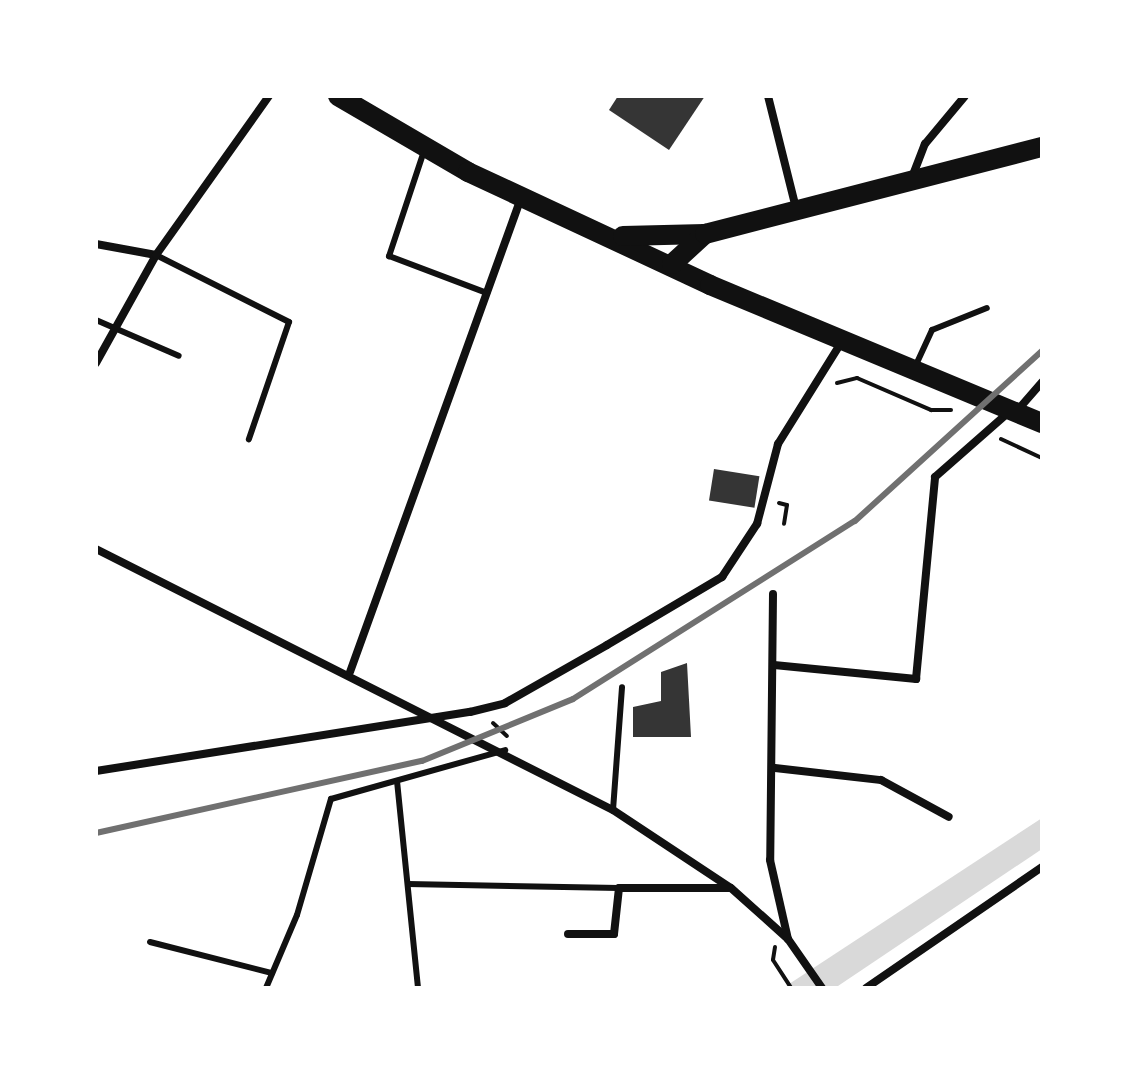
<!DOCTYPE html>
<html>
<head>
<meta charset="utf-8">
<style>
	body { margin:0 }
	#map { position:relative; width:1138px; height:1084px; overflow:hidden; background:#fff; font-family:Barlow,sans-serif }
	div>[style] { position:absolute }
	.water>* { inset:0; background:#d9d9d9 }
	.building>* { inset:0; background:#353535; transform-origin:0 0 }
	.path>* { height:4px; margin:-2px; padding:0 2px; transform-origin:2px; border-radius:2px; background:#111 }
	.service>* { height:6px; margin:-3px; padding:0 3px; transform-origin:3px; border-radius:3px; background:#111 }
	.minor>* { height:8px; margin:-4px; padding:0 4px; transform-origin:4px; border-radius:4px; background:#111 }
	.primary>* { height:20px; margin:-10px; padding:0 10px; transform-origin:10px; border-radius:10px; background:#111 }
	.rail>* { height:6px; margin:-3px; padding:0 3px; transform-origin:3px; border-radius:3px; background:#707070 }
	span { translate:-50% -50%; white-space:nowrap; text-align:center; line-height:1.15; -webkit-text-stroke:8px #fff; paint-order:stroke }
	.frame { position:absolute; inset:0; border:98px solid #fff; pointer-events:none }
</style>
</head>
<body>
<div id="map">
	<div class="water">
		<div style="clip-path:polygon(1042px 818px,1042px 849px,835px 988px,783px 988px)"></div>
	</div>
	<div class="building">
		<div style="clip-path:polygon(618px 96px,705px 96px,669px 150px,609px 110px)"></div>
		<div style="left:714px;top:469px;width:46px;height:32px;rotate:9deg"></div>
		<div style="clip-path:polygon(687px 663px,691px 737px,633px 737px,633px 707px,661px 701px,661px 672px)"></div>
	</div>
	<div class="path">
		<div style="left:837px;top:383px;width:21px;rotate:-14deg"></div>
		<div style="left:857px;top:378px;width:81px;rotate:23.4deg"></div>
		<div style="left:931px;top:410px;width:20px"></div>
		<div style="left:1001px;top:439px;width:45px;rotate:24.9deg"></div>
		<div style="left:779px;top:503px;width:8px;rotate:14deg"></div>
		<div style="left:787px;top:505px;width:19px;rotate:99deg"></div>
		<div style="left:493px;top:723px;width:19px;rotate:43deg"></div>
		<div style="left:775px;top:947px;width:13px;rotate:99deg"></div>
		<div style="left:773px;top:960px;width:33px;rotate:57deg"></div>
	</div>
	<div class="service">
		<div style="left:424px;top:151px;width:111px;rotate:108.4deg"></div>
		<div style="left:389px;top:256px;width:105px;rotate:20.7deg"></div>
		<div style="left:156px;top:255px;width:149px;rotate:26.7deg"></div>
		<div style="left:289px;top:322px;width:124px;rotate:108.9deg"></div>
		<div style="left:96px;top:320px;width:90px;rotate:23.4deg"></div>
		<div style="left:915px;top:367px;width:41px;rotate:-65.3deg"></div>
		<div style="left:932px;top:330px;width:59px;rotate:-21.8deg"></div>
		<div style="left:397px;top:781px;width:208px;rotate:84.2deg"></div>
		<div style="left:613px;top:810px;width:123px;rotate:-85.8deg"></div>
		<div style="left:408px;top:884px;width:211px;rotate:1.1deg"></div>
		<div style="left:150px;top:942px;width:126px;rotate:14.3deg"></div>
		<div style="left:266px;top:988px;width:79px;rotate:-67deg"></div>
		<div style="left:297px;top:915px;width:121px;rotate:-73.7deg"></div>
		<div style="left:331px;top:799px;width:181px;rotate:-15.7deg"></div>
	</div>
	<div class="minor">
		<div style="left:768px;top:96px;width:115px;rotate:76deg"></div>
		<div style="left:911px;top:180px;width:39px;rotate:-69deg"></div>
		<div style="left:925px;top:144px;width:62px;rotate:-50.2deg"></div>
		<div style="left:96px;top:244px;width:61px;rotate:10.4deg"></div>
		<div style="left:96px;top:363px;width:124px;rotate:-60.9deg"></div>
		<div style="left:156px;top:255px;width:195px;rotate:-54.6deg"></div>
		<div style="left:1016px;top:412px;width:40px;rotate:-49deg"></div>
		<div style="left:96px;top:549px;width:579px;rotate:26.79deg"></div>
		<div style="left:613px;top:810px;width:141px;rotate:33.5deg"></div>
		<div style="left:731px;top:888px;width:76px;rotate:41.8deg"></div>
		<div style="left:788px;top:939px;width:60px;rotate:55.2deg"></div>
		<div style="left:773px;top:594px;width:266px;rotate:90.6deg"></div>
		<div style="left:770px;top:860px;width:81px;rotate:77.2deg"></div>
		<div style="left:774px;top:665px;width:143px;rotate:5.6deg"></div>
		<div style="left:916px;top:679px;width:203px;rotate:-84.6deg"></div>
		<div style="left:935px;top:477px;width:100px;rotate:-41.3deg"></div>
		<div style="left:350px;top:672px;width:504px;rotate:-70.16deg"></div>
		<div style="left:775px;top:768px;width:107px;rotate:6.5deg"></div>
		<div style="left:881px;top:780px;width:77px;rotate:28.6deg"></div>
		<div style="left:96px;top:771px;width:379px;rotate:-9deg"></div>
		<div style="left:470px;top:712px;width:36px;rotate:-14deg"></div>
		<div style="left:505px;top:703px;width:117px;rotate:-29.6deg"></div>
		<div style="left:607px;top:645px;width:134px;rotate:-30.6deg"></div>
		<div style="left:722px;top:577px;width:64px;rotate:-56.6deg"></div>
		<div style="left:757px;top:524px;width:83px;rotate:-75.3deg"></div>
		<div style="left:778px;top:444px;width:121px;rotate:-58.1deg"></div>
		<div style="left:568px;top:934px;width:46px"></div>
		<div style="left:614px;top:934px;width:46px;rotate:-83.8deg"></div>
		<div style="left:619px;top:888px;width:110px"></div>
		<div style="left:866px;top:988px;width:214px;rotate:-34.5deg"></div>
	</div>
	<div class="primary">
		<div style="left:338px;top:96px;width:151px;rotate:30.3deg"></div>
		<div style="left:468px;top:172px;width:267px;rotate:25deg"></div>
		<div style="left:710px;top:285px;width:360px;rotate:22.6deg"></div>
		<div style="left:623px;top:236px;width:82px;rotate:-1.4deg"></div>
		<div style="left:672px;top:264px;width:45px;rotate:-42.3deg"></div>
		<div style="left:705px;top:234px;width:348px;rotate:-14.5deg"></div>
	</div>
	<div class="rail">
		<div style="left:96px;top:833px;width:334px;rotate:-12.5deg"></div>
		<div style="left:422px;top:761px;width:163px;rotate:-22.3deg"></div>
		<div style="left:573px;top:699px;width:333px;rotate:-32.3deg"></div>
		<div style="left:855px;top:521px;width:253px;rotate:-42.3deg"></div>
	</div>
	<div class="frame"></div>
</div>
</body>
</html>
